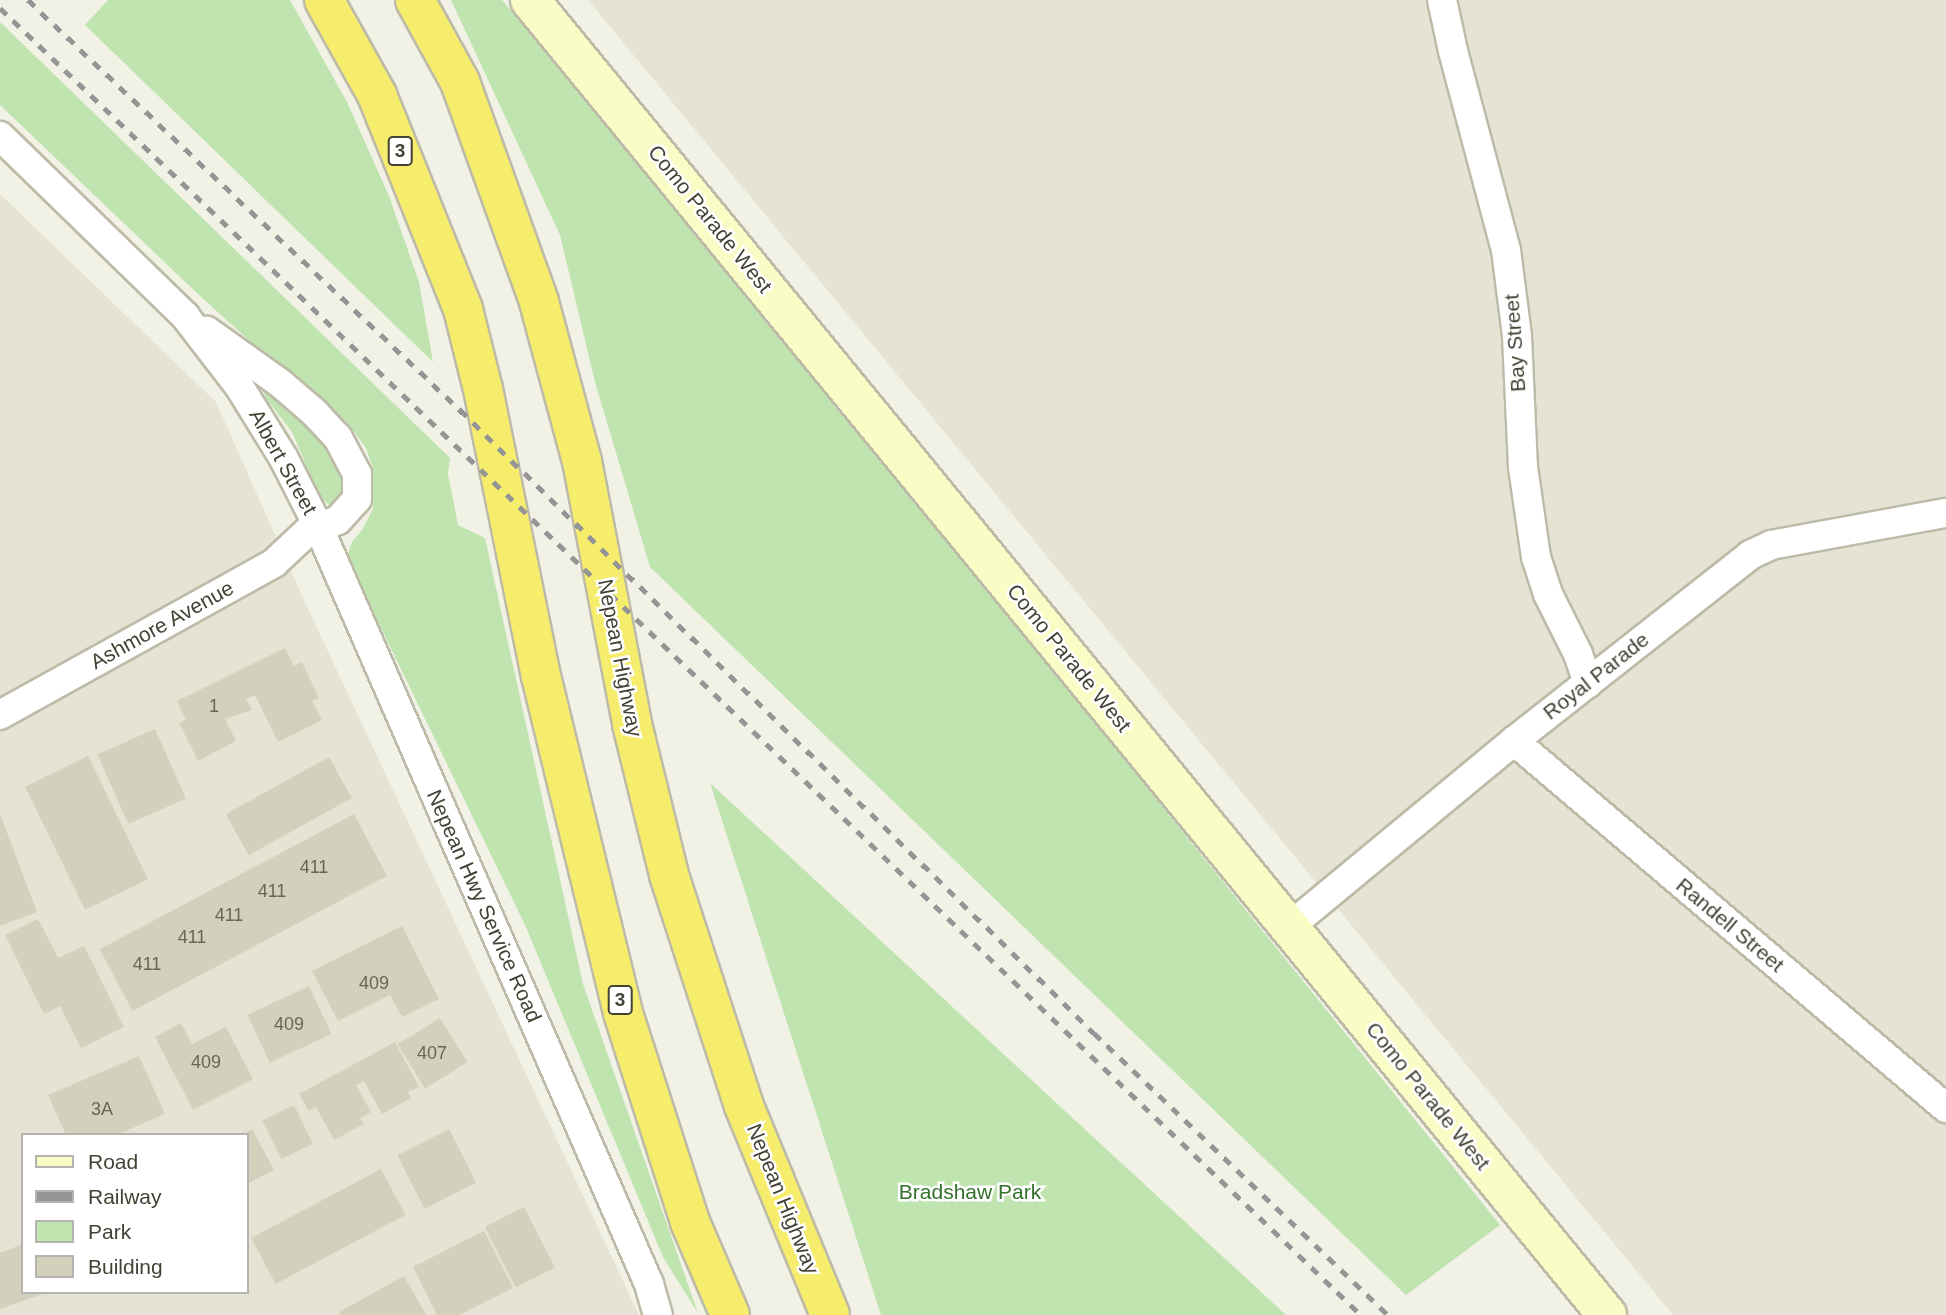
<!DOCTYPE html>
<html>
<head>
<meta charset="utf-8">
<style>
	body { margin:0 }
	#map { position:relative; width:1946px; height:1315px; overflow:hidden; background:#f2f1e5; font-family:Arial,sans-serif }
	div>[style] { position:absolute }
	.residential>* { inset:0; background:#e5e4d4 }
	.green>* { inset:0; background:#bfe4b0 }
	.building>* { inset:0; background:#d3d0bb; transform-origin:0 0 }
	.roads { filter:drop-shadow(2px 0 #bdbba8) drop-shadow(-2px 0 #bdbba8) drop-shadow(0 2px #bdbba8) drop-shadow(0 -2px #bdbba8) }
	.street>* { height:28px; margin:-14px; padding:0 14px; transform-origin:14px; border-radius:14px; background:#fff }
	.secondary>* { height:38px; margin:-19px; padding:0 19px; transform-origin:19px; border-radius:19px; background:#fafcc5 }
	.highway>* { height:38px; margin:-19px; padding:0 19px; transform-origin:19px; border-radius:19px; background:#f6ed6c }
	.rail>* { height:5px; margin-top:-2.5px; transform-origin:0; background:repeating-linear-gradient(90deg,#959595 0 9px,transparent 0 18px) }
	span { translate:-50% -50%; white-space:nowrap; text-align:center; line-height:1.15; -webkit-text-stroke:5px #fff; paint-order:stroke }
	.number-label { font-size:18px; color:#686656 }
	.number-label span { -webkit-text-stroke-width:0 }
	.shield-label span { padding:2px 5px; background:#fff; border:2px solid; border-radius:5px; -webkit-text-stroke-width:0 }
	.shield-label { font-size:19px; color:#444235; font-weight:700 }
	.street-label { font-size:21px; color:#444235 }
	.park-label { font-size:21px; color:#34722c }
	.legend { position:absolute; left:21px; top:1133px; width:228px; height:161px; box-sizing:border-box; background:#fff; border:2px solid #b4b3ae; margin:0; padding:9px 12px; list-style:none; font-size:21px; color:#444235 }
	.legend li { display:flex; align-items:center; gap:14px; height:35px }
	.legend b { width:35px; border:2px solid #b4b3ae }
</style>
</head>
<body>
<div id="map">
	<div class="residential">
		<div style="clip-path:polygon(588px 0,1946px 0,1946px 1315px,1673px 1315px)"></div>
		<div style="clip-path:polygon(evenodd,0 194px,216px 402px,303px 598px,639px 1315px,0 1315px,0 194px,23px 1135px,247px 1135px,247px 1292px,23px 1292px,23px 1135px)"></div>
	</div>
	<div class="green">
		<div style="clip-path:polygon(108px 0,290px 0,347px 102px,389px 196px,419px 282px,433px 362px,85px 25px)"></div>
		<div style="clip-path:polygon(451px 0,502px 0,689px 220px,1500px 1225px,1406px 1295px,650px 567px,595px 382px,560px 235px)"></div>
		<div style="clip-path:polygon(0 22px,450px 458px,448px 474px,458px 525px,485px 538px,583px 984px,698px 1313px,663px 1257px,525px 925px,350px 564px,348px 553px,352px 542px,362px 530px,373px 509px,373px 468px,366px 448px,349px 425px,296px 383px,200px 296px,0 105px)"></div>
		<div style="clip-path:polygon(267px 388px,289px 401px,328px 447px,338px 466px,342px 478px,341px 497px,333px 508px,320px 497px,292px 432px,265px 397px,264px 391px)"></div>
		<div style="clip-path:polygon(710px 783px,1286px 1315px,881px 1315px)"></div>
	</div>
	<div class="building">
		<div style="clip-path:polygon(285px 648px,294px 666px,302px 662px,319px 698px,312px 701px,322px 720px,278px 742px,255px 695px,246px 699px,252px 710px,225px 719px,236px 741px,198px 761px,179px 723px,186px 720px,177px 701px)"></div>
		<div style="left:155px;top:729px;width:76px;height:63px;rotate:66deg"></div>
		<div style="left:88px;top:756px;width:137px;height:70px;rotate:64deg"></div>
		<div style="left:329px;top:757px;width:47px;height:118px;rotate:61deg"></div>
		<div style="clip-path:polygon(0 814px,37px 912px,0 926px)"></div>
		<div style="left:354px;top:814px;width:70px;height:288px;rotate:62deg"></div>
		<div style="clip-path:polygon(38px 919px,58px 958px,84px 946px,124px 1027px,81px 1048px,60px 1006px,44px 1014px,5px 935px)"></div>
		<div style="clip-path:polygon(402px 926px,439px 999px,402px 1017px,390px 995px,338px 1021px,312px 971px)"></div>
		<div style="left:309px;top:986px;width:53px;height:68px;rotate:65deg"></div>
		<div style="left:440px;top:1018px;width:52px;height:50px;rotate:58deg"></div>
		<div style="clip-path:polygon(181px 1023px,192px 1044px,226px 1027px,253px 1079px,193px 1110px,155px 1037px)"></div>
		<div style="clip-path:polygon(395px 1042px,419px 1087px,408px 1092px,411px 1098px,382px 1114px,364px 1081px,356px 1085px,371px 1112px,360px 1118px,364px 1124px,334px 1140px,316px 1107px,309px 1111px,299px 1094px)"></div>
		<div style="clip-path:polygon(139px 1056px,165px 1114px,116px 1135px,66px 1135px,48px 1095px)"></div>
		<div style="left:294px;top:1105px;width:43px;height:35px;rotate:64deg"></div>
		<div style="clip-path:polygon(252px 1129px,274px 1170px,247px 1184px,247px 1135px,242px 1135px)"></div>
		<div style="left:449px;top:1129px;width:60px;height:58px;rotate:63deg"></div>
		<div style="left:381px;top:1169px;width:52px;height:147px;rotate:62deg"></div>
		<div style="left:524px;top:1207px;width:68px;height:44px;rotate:63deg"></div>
		<div style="clip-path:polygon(484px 1231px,513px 1288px,459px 1315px,437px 1315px,413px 1267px)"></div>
		<div style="clip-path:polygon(23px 1244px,23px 1292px,45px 1293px,0 1309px,0 1253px)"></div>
		<div style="clip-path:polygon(404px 1276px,426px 1315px,341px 1315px,339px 1312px)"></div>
	</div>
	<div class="roads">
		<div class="street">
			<div style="left:1442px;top:0;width:52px;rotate:77.8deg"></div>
			<div style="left:1453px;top:51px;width:206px;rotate:75.1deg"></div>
			<div style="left:1506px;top:250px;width:87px;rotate:82.7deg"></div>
			<div style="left:1517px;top:336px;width:131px;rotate:87.4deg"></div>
			<div style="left:1523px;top:467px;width:91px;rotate:81.8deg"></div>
			<div style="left:1536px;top:557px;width:39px;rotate:72deg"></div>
			<div style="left:1548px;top:594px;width:67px;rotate:63.4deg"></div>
			<div style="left:1578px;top:654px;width:31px;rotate:71deg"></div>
			<div style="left:0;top:136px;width:258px;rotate:44.2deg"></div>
			<div style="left:185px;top:316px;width:88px;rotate:52.4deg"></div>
			<div style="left:239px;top:386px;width:86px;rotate:58.3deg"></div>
			<div style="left:284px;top:459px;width:77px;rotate:63.1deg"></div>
			<div style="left:319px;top:528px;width:825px;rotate:66.42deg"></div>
			<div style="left:649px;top:1284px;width:32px;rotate:74deg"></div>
			<div style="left:0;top:715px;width:313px;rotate:-29deg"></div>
			<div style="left:274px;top:563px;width:45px;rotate:-43.2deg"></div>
			<div style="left:307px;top:532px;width:33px;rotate:-21deg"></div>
			<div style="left:338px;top:520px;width:28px;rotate:-48deg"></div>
			<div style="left:357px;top:499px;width:25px;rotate:-90deg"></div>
			<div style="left:357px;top:474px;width:41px;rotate:-117.8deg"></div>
			<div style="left:338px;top:438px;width:34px;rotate:-133deg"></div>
			<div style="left:315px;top:413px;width:46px;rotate:-139.4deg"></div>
			<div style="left:280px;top:383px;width:90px;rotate:-144.5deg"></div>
			<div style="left:1514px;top:741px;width:567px;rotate:40.35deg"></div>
			<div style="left:1289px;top:927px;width:292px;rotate:-39.6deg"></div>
			<div style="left:1514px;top:741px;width:300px;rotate:-38.2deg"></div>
			<div style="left:1750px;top:555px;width:23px;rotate:-25deg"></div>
			<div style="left:1771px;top:545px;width:178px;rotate:-10.4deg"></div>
		</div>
		<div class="secondary">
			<div style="left:530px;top:0;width:1700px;rotate:50.68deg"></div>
		</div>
		<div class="highway">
			<div style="left:324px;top:0;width:109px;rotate:60.8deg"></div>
			<div style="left:377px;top:95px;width:231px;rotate:68.1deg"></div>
			<div style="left:463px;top:309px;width:82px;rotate:76deg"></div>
			<div style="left:483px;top:389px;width:293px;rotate:78.6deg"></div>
			<div style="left:541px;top:676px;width:347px;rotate:76.3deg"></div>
			<div style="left:623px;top:1013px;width:219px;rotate:72.2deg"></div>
			<div style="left:690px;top:1222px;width:101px;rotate:66.7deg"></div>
			<div style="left:415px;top:0;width:94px;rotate:61.2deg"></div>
			<div style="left:460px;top:82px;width:234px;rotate:70.2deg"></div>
			<div style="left:539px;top:302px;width:165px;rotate:74.9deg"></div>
			<div style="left:582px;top:461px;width:268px;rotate:79.2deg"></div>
			<div style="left:632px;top:724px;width:155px;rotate:76.2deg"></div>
			<div style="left:669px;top:875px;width:243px;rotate:72deg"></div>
			<div style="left:744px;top:1106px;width:226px;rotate:67.6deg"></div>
		</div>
	</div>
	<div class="rail">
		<div style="left:28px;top:0;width:596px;rotate:43.5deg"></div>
		<div style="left:460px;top:410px;width:889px;rotate:44.5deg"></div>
		<div style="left:1094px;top:1033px;width:407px;rotate:43.8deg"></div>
		<div style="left:0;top:8px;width:1887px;rotate:43.84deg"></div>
	</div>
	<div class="number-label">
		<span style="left:214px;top:706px">1</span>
		<span style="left:314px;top:867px">411</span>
		<span style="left:272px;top:891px">411</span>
		<span style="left:229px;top:915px">411</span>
		<span style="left:192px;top:937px">411</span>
		<span style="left:147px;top:964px">411</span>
		<span style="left:374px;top:983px">409</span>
		<span style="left:289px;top:1024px">409</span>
		<span style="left:432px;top:1053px">407</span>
		<span style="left:206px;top:1062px">409</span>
		<span style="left:102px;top:1109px">3A</span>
	</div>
	<div class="shield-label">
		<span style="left:400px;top:151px">3</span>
		<span style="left:620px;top:1000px">3</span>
	</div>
	<div class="street-label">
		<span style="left:710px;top:219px;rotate:51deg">Como Parade West</span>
		<span style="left:1515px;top:343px;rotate:-94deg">Bay Street</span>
		<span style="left:283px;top:462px;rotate:61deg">Albert Street</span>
		<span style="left:162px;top:625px;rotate:-29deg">Ashmore Avenue</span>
		<span style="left:620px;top:658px;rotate:79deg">Nepean Highway</span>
		<span style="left:1069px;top:658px;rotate:51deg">Como Parade West</span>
		<span style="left:1596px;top:676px;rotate:-38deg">Royal Parade</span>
		<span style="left:484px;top:906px;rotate:66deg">Nepean Hwy Service Road</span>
		<span style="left:1730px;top:925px;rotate:40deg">Randell Street</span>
		<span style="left:1428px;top:1096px;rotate:51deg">Como Parade West</span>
		<span style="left:783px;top:1199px;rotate:68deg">Nepean Highway</span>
	</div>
	<div class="park-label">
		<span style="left:970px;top:1192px">Bradshaw Park</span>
	</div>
	<ul class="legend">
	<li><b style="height:9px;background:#fafcc5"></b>Road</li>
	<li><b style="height:9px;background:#959595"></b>Railway</li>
	<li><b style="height:19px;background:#bfe4b0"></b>Park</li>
	<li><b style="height:19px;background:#d3d0bb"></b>Building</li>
	</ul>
</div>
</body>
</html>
